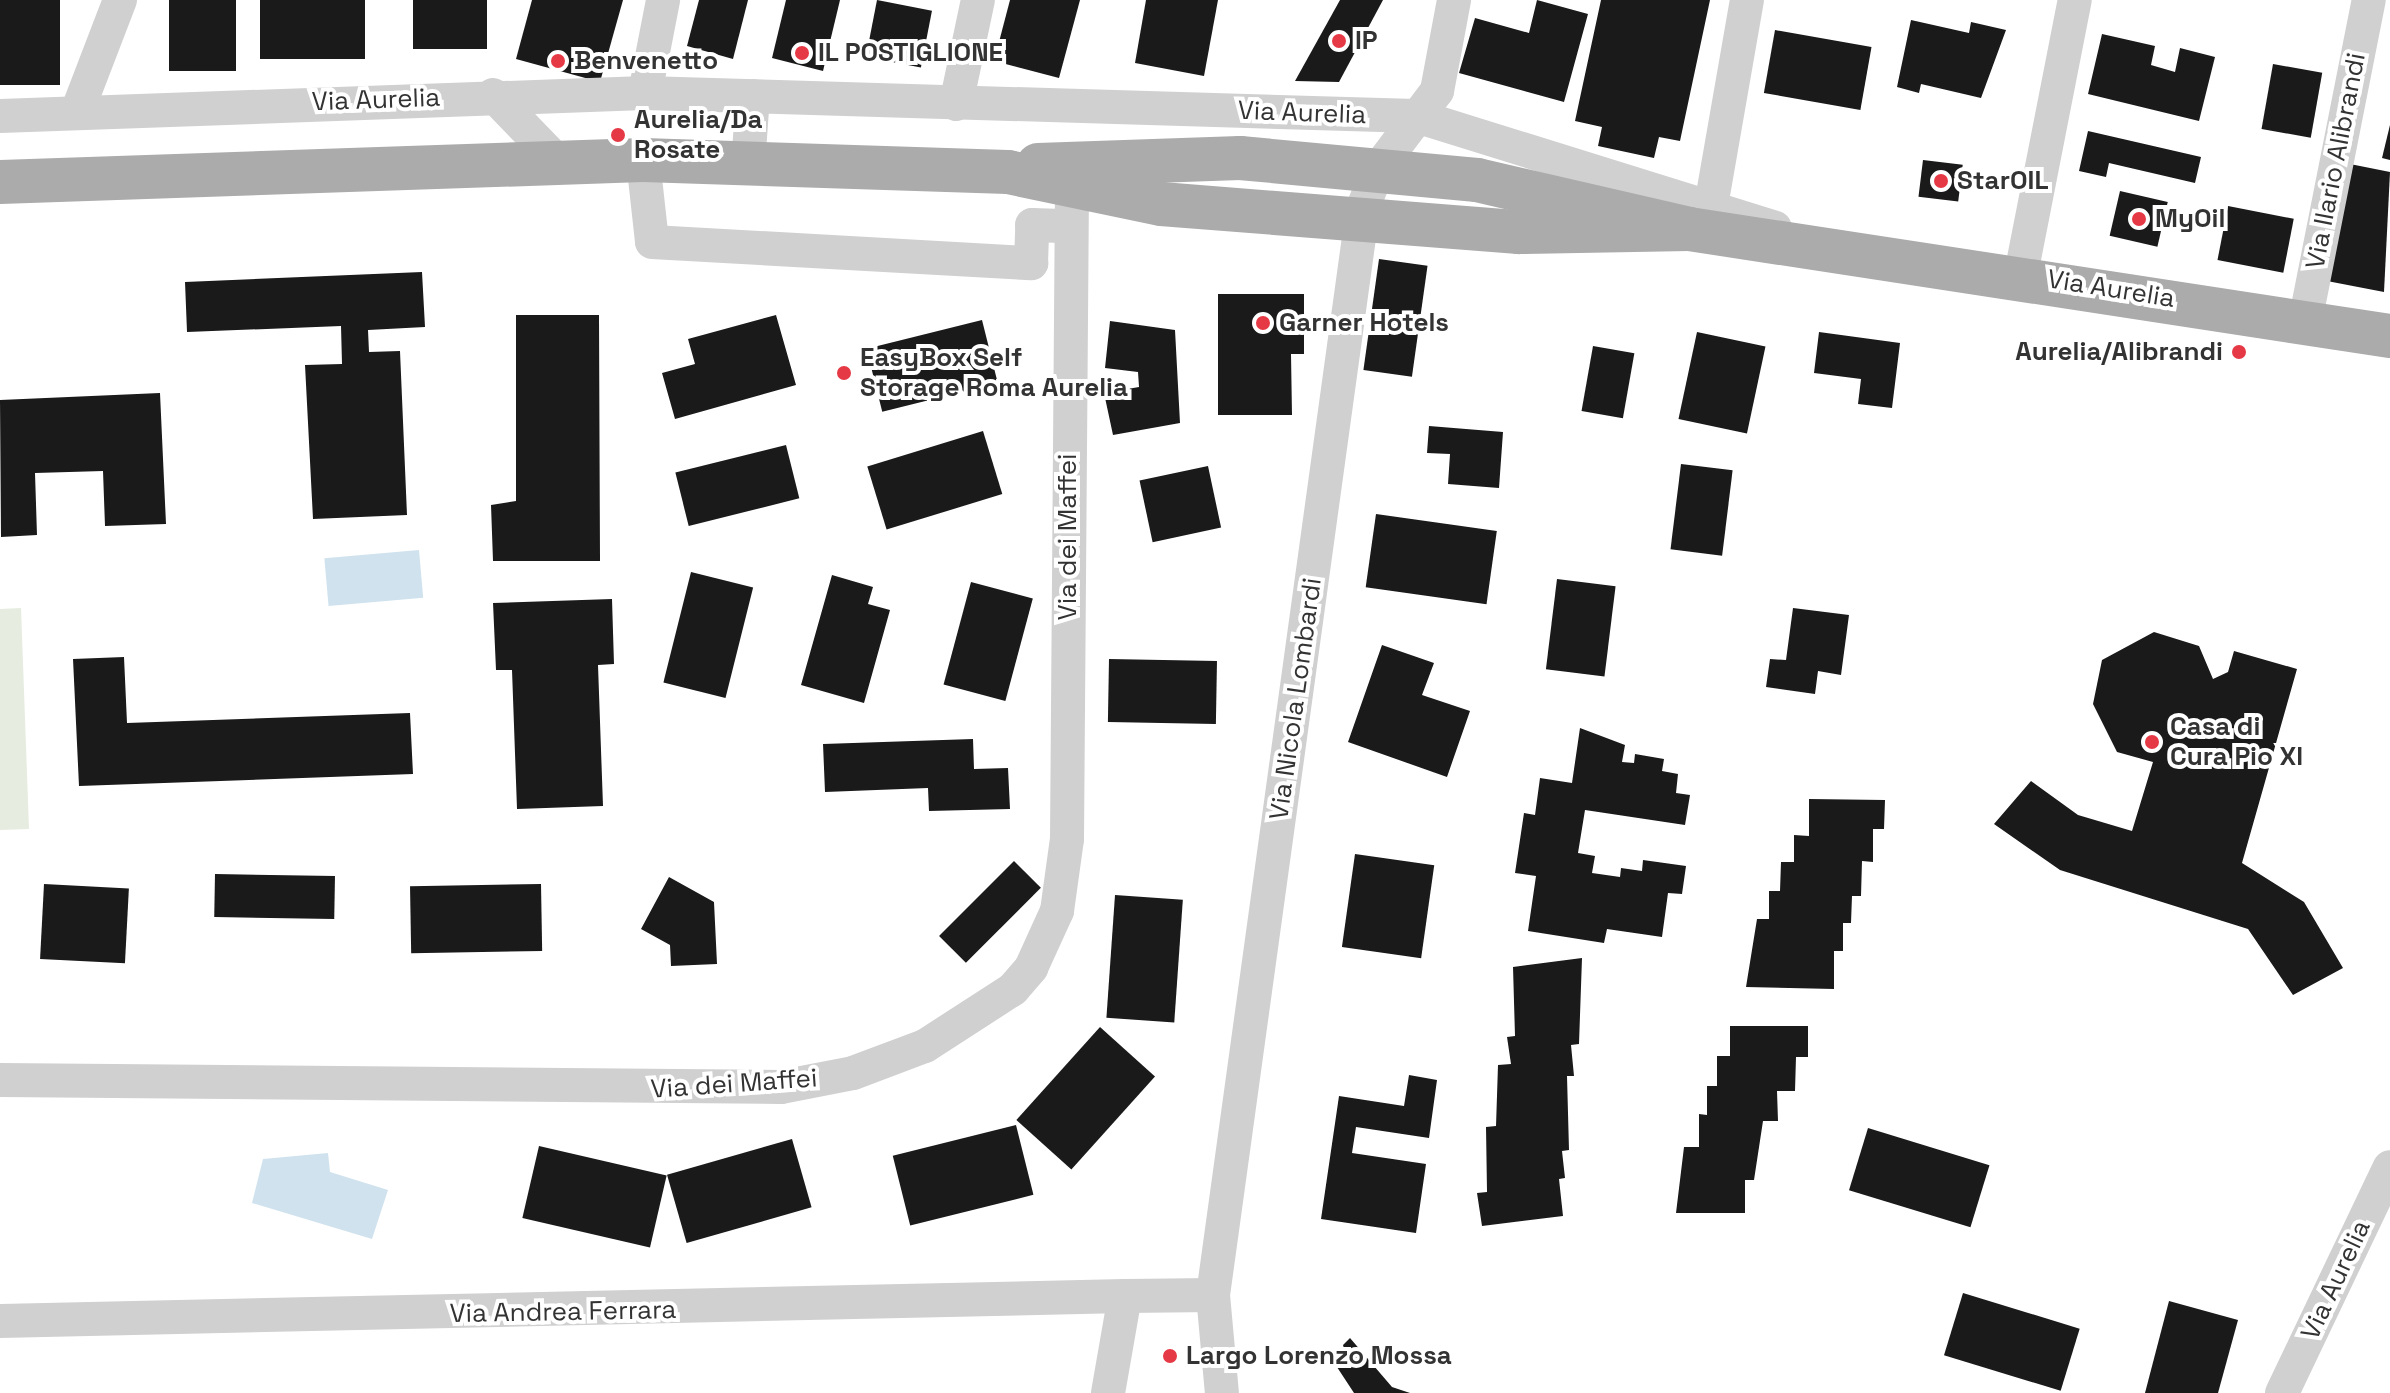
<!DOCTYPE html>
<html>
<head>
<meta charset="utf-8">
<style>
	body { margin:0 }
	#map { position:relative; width:2390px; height:1393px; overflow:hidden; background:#fff; font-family:"Space Grotesk",sans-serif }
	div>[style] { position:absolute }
	.green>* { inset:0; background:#e6ecdf }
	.water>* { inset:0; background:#cfe2ee; transform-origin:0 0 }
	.building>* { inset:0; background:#1a1a1a; transform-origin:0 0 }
	.minor>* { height:34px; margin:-17px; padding:0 17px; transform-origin:17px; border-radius:17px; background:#d0d0d0 }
	.major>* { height:44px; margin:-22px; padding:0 22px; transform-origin:22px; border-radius:22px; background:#ababab }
	.dots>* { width:22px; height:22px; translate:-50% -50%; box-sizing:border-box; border:4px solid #fff; border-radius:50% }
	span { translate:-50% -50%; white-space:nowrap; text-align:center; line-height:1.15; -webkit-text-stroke:8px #fff; paint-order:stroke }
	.poi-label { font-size:26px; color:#333; font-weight:700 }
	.left { translate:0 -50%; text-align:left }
	.right { translate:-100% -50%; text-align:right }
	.street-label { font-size:26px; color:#333 }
</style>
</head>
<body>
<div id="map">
	<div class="green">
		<div style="clip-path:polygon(21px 608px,29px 829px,0 830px,0 609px)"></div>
	</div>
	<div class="water">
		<div style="left:419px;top:550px;width:48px;height:95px;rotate:85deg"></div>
		<div style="clip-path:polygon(328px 1153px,330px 1172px,388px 1190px,372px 1239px,252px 1203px,263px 1159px)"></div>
	</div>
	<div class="building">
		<div style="left:0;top:0;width:60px;height:85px"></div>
		<div style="left:169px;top:0;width:67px;height:71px"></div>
		<div style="left:260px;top:0;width:105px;height:59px"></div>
		<div style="left:413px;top:0;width:74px;height:49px"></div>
		<div style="clip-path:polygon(532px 0,623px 0,600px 82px,516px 59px)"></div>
		<div style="clip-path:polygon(699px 0,748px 0,733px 59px,687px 46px)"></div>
		<div style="clip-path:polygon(786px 0,840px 0,823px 71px,772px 58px)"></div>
		<div style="left:877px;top:0;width:56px;height:58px;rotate:11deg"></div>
		<div style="clip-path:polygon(1010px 0,1080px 0,1059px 78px,994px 61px)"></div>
		<div style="clip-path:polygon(1146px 0,1218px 0,1204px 76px,1135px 63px)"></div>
		<div style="clip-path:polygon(1340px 0,1383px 0,1339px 82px,1295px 81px)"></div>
		<div style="clip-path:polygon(1537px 0,1588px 14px,1564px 102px,1459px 73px,1475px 18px,1529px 33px)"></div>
		<div style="clip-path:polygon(1601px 0,1710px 0,1680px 141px,1659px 137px,1654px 158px,1598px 146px,1602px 127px,1575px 121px)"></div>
		<div style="clip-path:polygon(1911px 20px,1969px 33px,1971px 22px,2006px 30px,1981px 98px,1921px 84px,1919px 93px,1897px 87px)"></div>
		<div style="left:1775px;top:30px;width:98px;height:64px;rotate:10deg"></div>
		<div style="clip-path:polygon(2102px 34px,2155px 46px,2151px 65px,2175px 72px,2180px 48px,2215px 57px,2199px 121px,2088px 94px)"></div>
		<div style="left:2273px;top:64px;width:50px;height:66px;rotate:10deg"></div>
		<div style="clip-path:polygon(2390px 125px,2390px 160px,2382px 158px)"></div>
		<div style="clip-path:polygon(2088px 131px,2201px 157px,2195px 183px,2109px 163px,2106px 177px,2079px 171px)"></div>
		<div style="left:1923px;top:160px;width:40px;height:37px;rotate:7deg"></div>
		<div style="clip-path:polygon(2350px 164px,2390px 172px,2384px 292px,2327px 281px)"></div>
		<div style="left:2120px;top:191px;width:49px;height:46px;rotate:13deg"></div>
		<div style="left:2228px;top:206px;width:67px;height:55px;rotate:11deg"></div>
		<div style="left:1379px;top:259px;width:49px;height:112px;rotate:8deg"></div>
		<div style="clip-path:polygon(422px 272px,425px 327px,368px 330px,369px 352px,400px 351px,407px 515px,313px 519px,305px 365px,342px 364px,341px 326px,187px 332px,185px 282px)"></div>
		<div style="clip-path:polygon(1218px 294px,1304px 294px,1304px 354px,1291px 354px,1292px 415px,1218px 415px)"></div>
		<div style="clip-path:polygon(516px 315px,599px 315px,600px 561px,493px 561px,491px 505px,516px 501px)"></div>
		<div style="clip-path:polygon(776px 315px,796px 385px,675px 419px,662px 373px,695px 364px,688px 339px)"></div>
		<div style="left:982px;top:320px;width:65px;height:119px;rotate:76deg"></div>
		<div style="clip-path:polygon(1110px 321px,1175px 330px,1180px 423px,1113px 435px,1104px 393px,1139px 387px,1138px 372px,1105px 368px)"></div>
		<div style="left:1697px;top:332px;width:70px;height:89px;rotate:12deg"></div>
		<div style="clip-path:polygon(1819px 332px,1900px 343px,1892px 408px,1858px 404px,1861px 379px,1814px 373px)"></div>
		<div style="left:1593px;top:346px;width:42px;height:66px;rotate:10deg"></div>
		<div style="clip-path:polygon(160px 393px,166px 524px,105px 526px,103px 471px,35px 473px,37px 535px,1px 537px,0 400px)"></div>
		<div style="clip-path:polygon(1429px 426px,1503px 432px,1499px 488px,1448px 484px,1450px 454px,1427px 453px)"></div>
		<div style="left:983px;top:431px;width:66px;height:121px;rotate:73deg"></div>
		<div style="left:786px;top:445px;width:55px;height:114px;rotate:76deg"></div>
		<div style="left:1681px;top:464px;width:52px;height:86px;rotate:7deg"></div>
		<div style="left:1208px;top:466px;width:63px;height:70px;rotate:78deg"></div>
		<div style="left:1376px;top:514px;width:122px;height:74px;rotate:8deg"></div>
		<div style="left:691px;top:572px;width:64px;height:114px;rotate:14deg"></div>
		<div style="clip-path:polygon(832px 575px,873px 587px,868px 604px,890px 610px,864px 703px,801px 685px)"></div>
		<div style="left:1557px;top:579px;width:59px;height:91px;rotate:7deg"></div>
		<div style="left:971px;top:582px;width:64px;height:106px;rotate:15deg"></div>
		<div style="clip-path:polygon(612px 599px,614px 664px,598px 665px,603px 806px,517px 809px,512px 670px,496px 670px,493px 603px)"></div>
		<div style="clip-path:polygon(1793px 608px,1849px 615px,1841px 675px,1818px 671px,1815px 694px,1766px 687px,1770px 659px,1786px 660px)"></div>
		<div style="clip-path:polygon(2154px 632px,2199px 646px,2213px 679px,2228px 672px,2234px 651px,2297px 669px,2242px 863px,2304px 902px,2343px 968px,2293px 995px,2248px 929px,2060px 870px,1994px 824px,2031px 781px,2078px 815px,2132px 831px,2153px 762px,2117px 752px,2093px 704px,2102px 660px)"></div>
		<div style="clip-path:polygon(1382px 645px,1434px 663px,1422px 695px,1470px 711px,1447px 777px,1348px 742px)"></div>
		<div style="clip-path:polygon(124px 657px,127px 723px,410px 713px,413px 774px,79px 786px,73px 659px)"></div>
		<div style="left:1109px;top:659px;width:108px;height:63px;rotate:1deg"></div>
		<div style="clip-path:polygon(1580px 728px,1625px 745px,1622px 762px,1634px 763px,1635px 754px,1664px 759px,1662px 771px,1678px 774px,1676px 793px,1690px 795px,1685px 825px,1585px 810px,1578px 853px,1595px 856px,1592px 873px,1620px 877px,1621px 868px,1642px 871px,1643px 860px,1686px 866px,1682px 894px,1668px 893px,1662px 937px,1607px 929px,1604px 943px,1528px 931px,1536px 876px,1515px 873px,1524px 813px,1535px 815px,1540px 778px,1572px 783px)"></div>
		<div style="clip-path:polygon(973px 739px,974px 769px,1008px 768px,1010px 809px,929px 811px,928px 788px,825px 792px,823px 744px)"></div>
		<div style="clip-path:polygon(1809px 799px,1885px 800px,1884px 829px,1873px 829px,1873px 862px,1862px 861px,1861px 896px,1852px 896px,1851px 923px,1843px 923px,1843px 951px,1834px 951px,1834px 989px,1746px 987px,1757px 919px,1769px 919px,1769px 891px,1780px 891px,1781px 862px,1794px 862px,1794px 835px,1809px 836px)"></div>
		<div style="left:1355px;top:854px;width:80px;height:94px;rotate:8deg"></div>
		<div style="left:1014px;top:861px;width:38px;height:106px;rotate:45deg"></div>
		<div style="left:215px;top:874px;width:120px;height:43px;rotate:1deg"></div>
		<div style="clip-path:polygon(669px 877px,714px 902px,717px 964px,671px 966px,670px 945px,641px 929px)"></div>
		<div style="left:44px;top:884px;width:85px;height:75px;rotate:3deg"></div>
		<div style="left:541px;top:884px;width:67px;height:131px;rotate:89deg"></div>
		<div style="left:1115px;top:895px;width:68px;height:123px;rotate:4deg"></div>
		<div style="clip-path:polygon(1582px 958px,1579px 1044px,1571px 1045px,1574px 1076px,1567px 1076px,1569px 1150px,1562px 1151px,1565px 1178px,1559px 1179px,1563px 1216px,1482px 1226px,1477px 1193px,1487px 1192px,1486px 1127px,1496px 1126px,1498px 1065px,1511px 1064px,1507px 1037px,1515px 1036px,1513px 967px)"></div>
		<div style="clip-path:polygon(1730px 1026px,1808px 1026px,1808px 1057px,1796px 1057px,1795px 1091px,1777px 1091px,1778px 1121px,1763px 1121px,1754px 1180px,1745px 1180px,1745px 1213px,1676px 1213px,1684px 1147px,1699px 1147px,1699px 1114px,1707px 1115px,1707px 1086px,1717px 1086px,1717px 1056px,1730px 1056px)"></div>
		<div style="left:1100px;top:1027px;width:74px;height:125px;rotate:42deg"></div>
		<div style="clip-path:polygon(1409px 1075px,1437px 1080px,1429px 1138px,1356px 1127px,1352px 1153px,1426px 1164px,1416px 1233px,1321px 1219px,1339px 1096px,1404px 1106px)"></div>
		<div style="left:1016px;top:1125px;width:72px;height:127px;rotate:76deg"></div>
		<div style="left:1868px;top:1128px;width:127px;height:65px;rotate:17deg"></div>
		<div style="left:792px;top:1139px;width:71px;height:130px;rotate:74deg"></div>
		<div style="left:539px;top:1146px;width:131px;height:74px;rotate:13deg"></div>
		<div style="left:1963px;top:1293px;width:122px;height:65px;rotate:17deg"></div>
		<div style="clip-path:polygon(2169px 1301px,2238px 1320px,2218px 1393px,2145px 1393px)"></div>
		<div style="clip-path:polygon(1350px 1338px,1392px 1387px,1410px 1393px,1354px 1393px,1335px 1364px,1349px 1366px,1343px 1345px)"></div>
	</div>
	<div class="minor">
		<div style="left:645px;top:93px;width:95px;rotate:-79deg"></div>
		<div style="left:493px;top:95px;width:92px;rotate:45.9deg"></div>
		<div style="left:956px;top:104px;width:106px;rotate:-78.1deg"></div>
		<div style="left:77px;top:112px;width:120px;rotate:-69deg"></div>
		<div style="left:0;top:116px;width:645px;rotate:-2.04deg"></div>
		<div style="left:645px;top:93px;width:771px;rotate:1.71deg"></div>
		<div style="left:1416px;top:116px;width:376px;rotate:17.3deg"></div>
		<div style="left:643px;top:160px;width:82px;rotate:83.7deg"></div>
		<div style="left:652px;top:242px;width:380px;rotate:3.2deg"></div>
		<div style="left:1031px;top:263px;width:38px;rotate:-88deg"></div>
		<div style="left:1032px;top:225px;width:38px;rotate:2deg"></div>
		<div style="left:748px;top:165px;width:69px;rotate:-85.9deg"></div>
		<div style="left:1711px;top:206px;width:209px;rotate:-80.1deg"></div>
		<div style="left:2021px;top:274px;width:279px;rotate:-78.9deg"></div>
		<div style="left:2305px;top:322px;width:328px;rotate:-78.8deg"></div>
		<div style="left:0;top:1080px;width:781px;rotate:0.51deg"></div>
		<div style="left:781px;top:1087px;width:73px;rotate:-11deg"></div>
		<div style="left:853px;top:1073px;width:77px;rotate:-20.6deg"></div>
		<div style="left:925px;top:1046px;width:105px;rotate:-32.9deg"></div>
		<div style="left:1013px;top:989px;width:28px;rotate:-49deg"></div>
		<div style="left:1031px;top:968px;width:63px;rotate:-65.5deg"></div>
		<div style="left:1057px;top:911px;width:73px;rotate:-82.1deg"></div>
		<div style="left:1067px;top:839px;width:653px;rotate:-89.56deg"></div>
		<div style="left:1213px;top:1295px;width:1097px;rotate:-82.14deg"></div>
		<div style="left:1363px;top:208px;width:42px;rotate:-69deg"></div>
		<div style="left:1378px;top:169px;width:98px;rotate:-52.9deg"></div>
		<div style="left:1437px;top:91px;width:93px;rotate:-79.4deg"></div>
		<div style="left:0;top:1321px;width:1125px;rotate:-1.27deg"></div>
		<div style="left:1108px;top:1393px;width:98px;rotate:-80.1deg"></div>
		<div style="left:1125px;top:1296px;width:88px;rotate:-0.7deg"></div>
		<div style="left:1213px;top:1295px;width:98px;rotate:84.8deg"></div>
		<div style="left:2282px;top:1393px;width:250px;rotate:-64.5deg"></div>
	</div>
	<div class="major">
		<div style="left:1038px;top:165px;width:202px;rotate:-2deg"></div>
		<div style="left:1240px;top:158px;width:238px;rotate:5.3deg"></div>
		<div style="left:1477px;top:180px;width:218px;rotate:13deg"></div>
		<div style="left:1689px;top:229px;width:709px;rotate:8.68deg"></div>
		<div style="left:0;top:182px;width:643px;rotate:-1.96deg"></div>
		<div style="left:643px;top:160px;width:365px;rotate:1.9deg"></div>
		<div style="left:1008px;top:172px;width:156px;rotate:11.8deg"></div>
		<div style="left:1161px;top:204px;width:359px;rotate:4.5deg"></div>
		<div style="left:1519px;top:232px;width:170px;rotate:-1deg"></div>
	</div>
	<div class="dots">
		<div style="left:1339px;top:41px;background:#e63946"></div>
		<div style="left:802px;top:53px;background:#e63946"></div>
		<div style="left:558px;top:61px;background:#e63946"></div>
		<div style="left:618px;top:135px;background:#e63946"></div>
		<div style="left:1941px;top:181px;background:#e63946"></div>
		<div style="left:2139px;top:219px;background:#e63946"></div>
		<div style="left:1263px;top:323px;background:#e63946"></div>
		<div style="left:2239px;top:352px;background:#e63946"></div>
		<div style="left:844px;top:373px;background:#e63946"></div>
		<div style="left:2152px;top:742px;background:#e63946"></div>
		<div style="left:1170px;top:1356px;background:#e63946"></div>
	</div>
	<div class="poi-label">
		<span class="left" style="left:1355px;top:41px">IP</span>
		<span class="left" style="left:818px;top:53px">IL POSTIGLIONE</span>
		<span class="left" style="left:574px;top:61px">Benvenetto</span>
		<span class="left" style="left:634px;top:135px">Aurelia/Da<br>Rosate</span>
		<span class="left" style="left:1957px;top:181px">StarOIL</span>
		<span class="left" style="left:2155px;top:219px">MyOil</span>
		<span class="left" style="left:1279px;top:323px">Garner Hotels</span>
		<span class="right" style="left:2223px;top:352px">Aurelia/Alibrandi</span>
		<span class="left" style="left:860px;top:373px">EasyBox Self<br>Storage Roma Aurelia</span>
		<span class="left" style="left:2170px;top:742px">Casa di<br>Cura Pio XI</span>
		<span class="left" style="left:1186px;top:1356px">Largo Lorenzo Mossa</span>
	</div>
	<div class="street-label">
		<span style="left:376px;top:100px;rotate:-2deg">Via Aurelia</span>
		<span style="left:1302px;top:113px;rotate:2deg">Via Aurelia</span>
		<span style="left:2336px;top:161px;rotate:-79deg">Via Ilario Alibrandi</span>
		<span style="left:2111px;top:289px;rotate:9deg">Via Aurelia</span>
		<span style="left:1068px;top:537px;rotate:-90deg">Via dei Maffei</span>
		<span style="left:1296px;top:699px;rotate:-82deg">Via Nicola Lombardi</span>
		<span style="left:734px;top:1084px;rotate:-4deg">Via dei Maffei</span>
		<span style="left:2336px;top:1280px;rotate:-65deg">Via Aurelia</span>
		<span style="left:563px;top:1312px;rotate:-1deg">Via Andrea Ferrara</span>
	</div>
</div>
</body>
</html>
